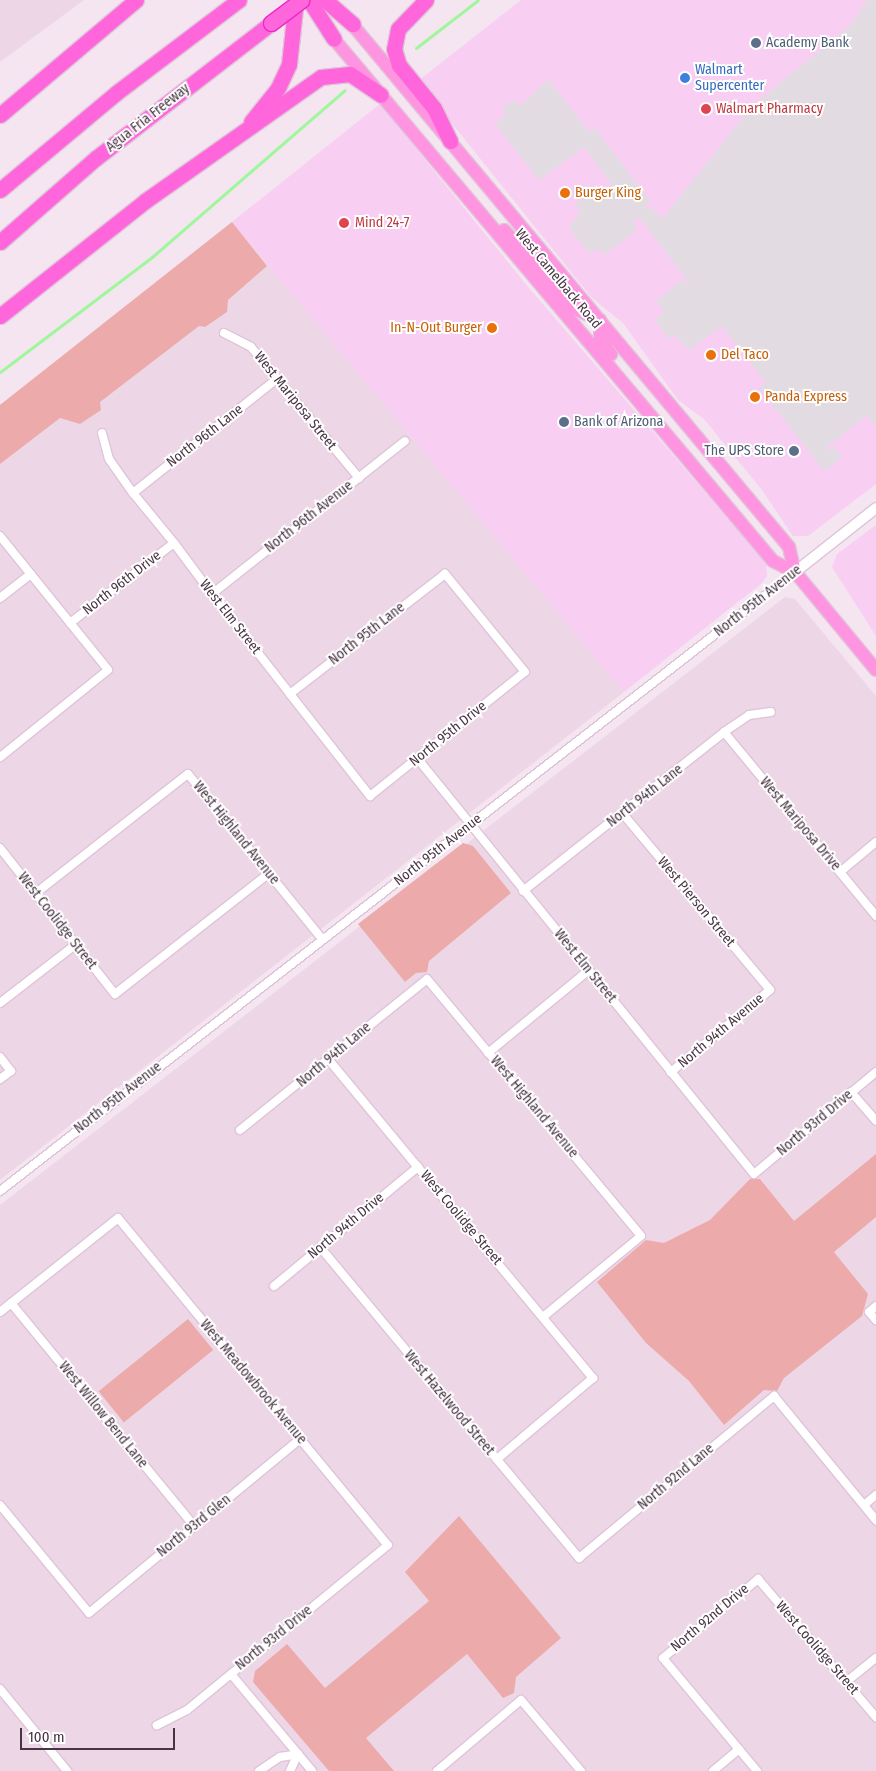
<!DOCTYPE html>
<html>
<head>
<meta charset="utf-8">
<style>
	body { margin:0 }
	#map { position:relative; width:876px; height:1771px; overflow:hidden; background:#f4e5f0; font-family:"Fira Sans Condensed",sans-serif }
	div>[style] { position:absolute }
	.residential>* { inset:0; background:#edd7e7 }
	.commercial>* { inset:0; background:#f8cef2 }
	.green>* { inset:0; background:#ecabaa; transform-origin:0 0 }
	.parking>* { inset:0; background:#e2dbe1 }
	.stream>* { height:3px; margin:-1.5px; padding:0 1.5px; transform-origin:1.5px; border-radius:1.5px; background:#9ff79c }
	.roads { filter:drop-shadow(1px 0 #dfc4d9) drop-shadow(-1px 0 #dfc4d9) drop-shadow(0 1px #dfc4d9) drop-shadow(0 -1px #dfc4d9) }
	.minor>* { height:8px; margin:-4px; padding:0 4px; transform-origin:4px; border-radius:4px; background:#fff }
	.tertiary>* { height:10px; margin:-5px; padding:0 5px; transform-origin:5px; border-radius:5px; background:#fff }
	.primary>* { height:12px; margin:-6px; padding:0 6px; transform-origin:6px; border-radius:6px; background:#ff94e1 }
	.motorway>* { height:15px; margin:-7.5px; padding:0 7.5px; transform-origin:7.5px; border-radius:7.5px; background:#ff66dc }
	.bridges { filter:drop-shadow(1px 0 #eb28c6) drop-shadow(-1px 0 #eb28c6) drop-shadow(0 1px #eb28c6) drop-shadow(0 -1px #eb28c6) }
	.motorway-bridge>* { height:15px; margin:-7.5px; padding:0 7.5px; transform-origin:7.5px; border-radius:7.5px; background:#ff66dc }
	.dots>* { width:14px; height:14px; translate:-50% -50%; box-sizing:border-box; border:2px solid #fff; border-radius:50% }
	span { translate:-50% -50%; white-space:nowrap; text-align:center; line-height:1.15; -webkit-text-stroke:4px #fff; paint-order:stroke }
	.service-label { font-size:14px; color:#4e5e75 }
	.left { translate:0 -50%; text-align:left }
	.right { translate:-100% -50%; text-align:right }
	.shop-label { font-size:14px; color:#366cbe }
	.health-label { font-size:14px; color:#be3a42 }
	.street-label { font-size:14px; color:#483444 }
	.food-label { font-size:14px; color:#c56008 }
	.scale { position:absolute; left:20px; top:1728px; width:155px; height:22px; box-sizing:border-box; border:2px solid #483444; border-top:0; padding-left:6px; font-size:15px; line-height:18px; white-space:nowrap; color:#483444; -webkit-text-stroke:4px #fff; paint-order:stroke }
</style>
</head>
<body>
<div id="map">
	<div class="residential">
		<div style="clip-path:polygon(0 0,84px 0,0 62px)"></div>
		<div style="clip-path:polygon(232px 222px,624px 692px,0 1180px,0 405px)"></div>
		<div style="clip-path:polygon(785px 597px,795px 599px,876px 696px,876px 1771px,0 1771px,0 1205px)"></div>
	</div>
	<div class="commercial">
		<div style="clip-path:polygon(521px 0,876px 0,876px 484px,808px 536px,793px 536px,762px 490px,704px 419px,678px 400px,623px 323px,592px 298px,418px 81px)"></div>
		<div style="clip-path:polygon(380px 104px,528px 287px,766px 563px,767px 576px,762px 583px,624px 692px,232px 222px)"></div>
		<div style="clip-path:polygon(876px 525px,876px 636px,832px 567px,837px 554px)"></div>
	</div>
	<div class="green">
		<div style="clip-path:polygon(232px 222px,267px 266px,228px 300px,227px 312px,205px 327px,199px 326px,100px 402px,101px 410px,80px 424px,60px 418px,0 464px,0 405px)"></div>
		<div style="clip-path:polygon(463px 843px,473px 846px,511px 893px,429px 961px,427px 972px,416px 973px,405px 982px,358px 924px)"></div>
		<div style="clip-path:polygon(876px 1154px,876px 1217px,834px 1252px,868px 1294px,862px 1316px,784px 1378px,777px 1391px,764px 1390px,724px 1425px,689px 1381px,646px 1343px,597px 1282px,646px 1240px,664px 1243px,710px 1220px,750px 1179px,760px 1179px,794px 1221px)"></div>
		<div style="left:188px;top:1319px;width:40px;height:115px;rotate:51deg"></div>
		<div style="clip-path:polygon(459px 1516px,561px 1638px,516px 1677px,514px 1693px,503px 1698px,467px 1654px,366px 1738px,394px 1771px,329px 1771px,253px 1682px,255px 1671px,287px 1644px,325px 1688px,429px 1601px,405px 1572px)"></div>
	</div>
	<div class="parking">
		<div style="clip-path:polygon(867px 0,876px 0,876px 427px,867px 415px,826px 448px,829px 451px,834px 446px,842px 457px,824px 471px,759px 388px,766px 382px,722px 326px,689px 350px,675px 335px,669px 339px,655px 320px,664px 312px,656px 301px,682px 280px,690px 284px,639px 217px,632px 222px,637px 230px,604px 255px,598px 248px,590px 254px,569px 228px,580px 211px,575px 204px,595px 188px,600px 195px,612px 185px,584px 147px,539px 180px,495px 124px,506px 114px,502px 108px,514px 100px,520px 106px,548px 79px,589px 132px,595px 128px,650px 201px,645px 205px,663px 218px,753px 105px,849px 27px)"></div>
	</div>
	<div class="stream">
		<div style="left:416px;top:48px;width:78px;rotate:-37.7deg"></div>
		<div style="left:0;top:372px;width:191px;rotate:-37.1deg"></div>
		<div style="left:152px;top:257px;width:255px;rotate:-40.9deg"></div>
	</div>
	<div class="roads">
		<div class="minor">
			<div style="left:224px;top:333px;width:30px;rotate:27deg"></div>
			<div style="left:251px;top:347px;width:170px;rotate:50.5deg"></div>
			<div style="left:102px;top:433px;width:27px;rotate:75deg"></div>
			<div style="left:109px;top:459px;width:42px;rotate:54.8deg"></div>
			<div style="left:133px;top:493px;width:65px;rotate:50.6deg"></div>
			<div style="left:174px;top:543px;width:64px;rotate:53.3deg"></div>
			<div style="left:212px;top:594px;width:127px;rotate:52deg"></div>
			<div style="left:290px;top:694px;width:130px;rotate:51.9deg"></div>
			<div style="left:370px;top:796px;width:198px;rotate:-38.7deg"></div>
			<div style="left:525px;top:672px;width:127px;rotate:-129.2deg"></div>
			<div style="left:445px;top:574px;width:196px;rotate:142.3deg"></div>
			<div style="left:133px;top:493px;width:184px;rotate:-38.4deg"></div>
			<div style="left:0;top:536px;width:172px;rotate:51.1deg"></div>
			<div style="left:108px;top:670px;width:139px;rotate:141.1deg"></div>
			<div style="left:212px;top:594px;width:246px;rotate:-38.4deg"></div>
			<div style="left:0;top:598px;width:39px;rotate:-38deg"></div>
			<div style="left:70px;top:623px;width:131px;rotate:-37.6deg"></div>
			<div style="left:724px;top:732px;width:239px;rotate:50.4deg"></div>
			<div style="left:417px;top:758px;width:535px;rotate:50.99deg"></div>
			<div style="left:754px;top:1174px;width:159px;rotate:-39.9deg"></div>
			<div style="left:623px;top:814px;width:229px;rotate:50.1deg"></div>
			<div style="left:770px;top:990px;width:129px;rotate:140.4deg"></div>
			<div style="left:0;top:848px;width:186px;rotate:51.8deg"></div>
			<div style="left:115px;top:994px;width:194px;rotate:-38.1deg"></div>
			<div style="left:840px;top:872px;width:47px;rotate:-39.8deg"></div>
			<div style="left:523px;top:891px;width:256px;rotate:-38.3deg"></div>
			<div style="left:724px;top:732px;width:30px;rotate:-34deg"></div>
			<div style="left:749px;top:715px;width:22px;rotate:-8deg"></div>
			<div style="left:36px;top:893px;width:193px;rotate:-38.1deg"></div>
			<div style="left:188px;top:774px;width:213px;rotate:50.9deg"></div>
			<div style="left:0;top:1003px;width:95px;rotate:-37.7deg"></div>
			<div style="left:488px;top:1053px;width:129px;rotate:-39.4deg"></div>
			<div style="left:0;top:1057px;width:18px;rotate:52deg"></div>
			<div style="left:11px;top:1071px;width:14px;rotate:144deg"></div>
			<div style="left:328px;top:1059px;width:415px;rotate:50.3deg"></div>
			<div style="left:593px;top:1378px;width:126px;rotate:139.8deg"></div>
			<div style="left:851px;top:1092px;width:38px;rotate:49deg"></div>
			<div style="left:240px;top:1130px;width:240px;rotate:-38.9deg"></div>
			<div style="left:427px;top:979px;width:334px;rotate:50.2deg"></div>
			<div style="left:641px;top:1236px;width:127px;rotate:140.4deg"></div>
			<div style="left:0;top:1191px;width:1008px;rotate:-37.9deg"></div>
			<div style="left:320px;top:1247px;width:405px;rotate:50.2deg"></div>
			<div style="left:579px;top:1558px;width:254px;rotate:-39.7deg"></div>
			<div style="left:774px;top:1396px;width:161px;rotate:50.6deg"></div>
			<div style="left:274px;top:1286px;width:187px;rotate:-39.6deg"></div>
			<div style="left:11px;top:1303px;width:288px;rotate:50.6deg"></div>
			<div style="left:876px;top:1306px;width:9px;rotate:139deg"></div>
			<div style="left:869px;top:1312px;width:11px;rotate:49deg"></div>
			<div style="left:0;top:1312px;width:151px;rotate:-38.5deg"></div>
			<div style="left:118px;top:1218px;width:424px;rotate:50.5deg"></div>
			<div style="left:388px;top:1545px;width:260px;rotate:140.6deg"></div>
			<div style="left:187px;top:1710px;width:34px;rotate:153deg"></div>
			<div style="left:0;top:1505px;width:140px;rotate:50.5deg"></div>
			<div style="left:89px;top:1613px;width:273px;rotate:-39.5deg"></div>
			<div style="left:864px;top:1505px;width:16px;rotate:-40deg"></div>
			<div style="left:231px;top:1674px;width:126px;rotate:50.1deg"></div>
			<div style="left:846px;top:1682px;width:38px;rotate:-39deg"></div>
			<div style="left:0;top:1689px;width:106px;rotate:50.7deg"></div>
			<div style="left:259px;top:1771px;width:25px;rotate:-34deg"></div>
			<div style="left:280px;top:1757px;width:18px;rotate:-9deg"></div>
			<div style="left:290px;top:1771px;width:19px;rotate:-65deg"></div>
			<div style="left:437px;top:1771px;width:110px;rotate:-40.2deg"></div>
			<div style="left:521px;top:1700px;width:93px;rotate:49.8deg"></div>
			<div style="left:713px;top:1771px;width:34px;rotate:-40deg"></div>
			<div style="left:757px;top:1771px;width:147px;rotate:-129.8deg"></div>
			<div style="left:663px;top:1658px;width:124px;rotate:-39.7deg"></div>
			<div style="left:758px;top:1579px;width:182px;rotate:49.5deg"></div>
		</div>
		<div class="tertiary">
			<div style="left:795px;top:572px;width:103px;rotate:-38.3deg"></div>
		</div>
		<div class="primary">
			<div style="left:346px;top:17px;width:691px;rotate:50.11deg"></div>
			<div style="left:789px;top:547px;width:26px;rotate:77deg"></div>
			<div style="left:328px;top:32px;width:691px;rotate:49.93deg"></div>
			<div style="left:773px;top:561px;width:25px;rotate:27deg"></div>
			<div style="left:795px;top:572px;width:127px;rotate:50.4deg"></div>
			<div style="left:504px;top:230px;width:106px;rotate:48.1deg"></div>
			<div style="left:575px;top:309px;width:27px;rotate:24deg"></div>
			<div style="left:600px;top:320px;width:19px;rotate:90deg"></div>
			<div style="left:600px;top:339px;width:19px;rotate:54deg"></div>
		</div>
		<div class="motorway">
			<div style="left:309px;top:0;width:46px;rotate:57.3deg"></div>
			<div style="left:325px;top:0;width:37px;rotate:41deg"></div>
			<div style="left:426px;top:0;width:40px;rotate:134deg"></div>
			<div style="left:398px;top:29px;width:20px;rotate:101deg"></div>
			<div style="left:394px;top:49px;width:17px;rotate:73deg"></div>
			<div style="left:399px;top:65px;width:55px;rotate:50.9deg"></div>
			<div style="left:434px;top:108px;width:37px;rotate:64deg"></div>
			<div style="left:0;top:115px;width:178px;rotate:-40.2deg"></div>
			<div style="left:251px;top:122px;width:43px;rotate:-51.5deg"></div>
			<div style="left:278px;top:88px;width:26px;rotate:-65deg"></div>
			<div style="left:289px;top:64px;width:64px;rotate:-83.8deg"></div>
			<div style="left:0;top:190px;width:151px;rotate:-39.9deg"></div>
			<div style="left:116px;top:93px;width:154px;rotate:-37.1deg"></div>
			<div style="left:0;top:242px;width:128px;rotate:-41.2deg"></div>
			<div style="left:96px;top:158px;width:221px;rotate:-37.6deg"></div>
			<div style="left:0;top:316px;width:185px;rotate:-38.4deg"></div>
			<div style="left:145px;top:201px;width:215px;rotate:-35.2deg"></div>
			<div style="left:321px;top:77px;width:29px;rotate:-6deg"></div>
			<div style="left:350px;top:74px;width:37px;rotate:34deg"></div>
		</div>
	</div>
	<div class="bridges">
		<div class="motorway-bridge">
			<div style="left:271px;top:23px;width:38px;rotate:-37deg"></div>
		</div>
	</div>
	<div class="dots">
		<div style="left:756px;top:43px;background:#5c6f8a"></div>
		<div style="left:685px;top:78px;background:#3f7fe0"></div>
		<div style="left:706px;top:109px;background:#e0444e"></div>
		<div style="left:565px;top:193px;background:#e8710a"></div>
		<div style="left:344px;top:223px;background:#e0444e"></div>
		<div style="left:492px;top:328px;background:#e8710a"></div>
		<div style="left:711px;top:355px;background:#e8710a"></div>
		<div style="left:755px;top:397px;background:#e8710a"></div>
		<div style="left:564px;top:422px;background:#5c6f8a"></div>
		<div style="left:794px;top:451px;background:#5c6f8a"></div>
	</div>
	<div class="service-label">
		<span class="left" style="left:766px;top:43px">Academy Bank</span>
		<span class="left" style="left:574px;top:422px">Bank of Arizona</span>
		<span class="right" style="left:784px;top:451px">The UPS Store</span>
	</div>
	<div class="shop-label">
		<span class="left" style="left:695px;top:78px">Walmart<br>Supercenter</span>
	</div>
	<div class="health-label">
		<span class="left" style="left:716px;top:109px">Walmart Pharmacy</span>
		<span class="left" style="left:355px;top:223px">Mind 24-7</span>
	</div>
	<div class="street-label">
		<span style="left:148px;top:118px;rotate:-38deg">Agua Fria Freeway</span>
		<span style="left:558px;top:279px;rotate:50deg">West Camelback Road</span>
		<span style="left:295px;top:401px;rotate:51deg">West Mariposa Street</span>
		<span style="left:205px;top:436px;rotate:-38deg">North 96th Lane</span>
		<span style="left:309px;top:517px;rotate:-38deg">North 96th Avenue</span>
		<span style="left:122px;top:583px;rotate:-38deg">North 96th Drive</span>
		<span style="left:758px;top:601px;rotate:-38deg">North 95th Avenue</span>
		<span style="left:230px;top:617px;rotate:52deg">West Elm Street</span>
		<span style="left:367px;top:634px;rotate:-38deg">North 95th Lane</span>
		<span style="left:448px;top:734px;rotate:-39deg">North 95th Drive</span>
		<span style="left:645px;top:796px;rotate:-38deg">North 94th Lane</span>
		<span style="left:800px;top:824px;rotate:50deg">West Mariposa Drive</span>
		<span style="left:236px;top:833px;rotate:51deg">West Highland Avenue</span>
		<span style="left:438px;top:850px;rotate:-38deg">North 95th Avenue</span>
		<span style="left:696px;top:902px;rotate:50deg">West Pierson Street</span>
		<span style="left:57px;top:921px;rotate:52deg">West Coolidge Street</span>
		<span style="left:585px;top:966px;rotate:51deg">West Elm Street</span>
		<span style="left:721px;top:1031px;rotate:-40deg">North 94th Avenue</span>
		<span style="left:334px;top:1055px;rotate:-40deg">North 94th Lane</span>
		<span style="left:118px;top:1098px;rotate:-38deg">North 95th Avenue</span>
		<span style="left:534px;top:1107px;rotate:50deg">West Highland Avenue</span>
		<span style="left:815px;top:1123px;rotate:-40deg">North 93rd Drive</span>
		<span style="left:461px;top:1218px;rotate:50deg">West Coolidge Street</span>
		<span style="left:346px;top:1226px;rotate:-40deg">North 94th Drive</span>
		<span style="left:253px;top:1382px;rotate:50deg">West Meadowbrook Avenue</span>
		<span style="left:449px;top:1403px;rotate:50deg">West Hazelwood Street</span>
		<span style="left:103px;top:1415px;rotate:51deg">West Willow Bend Lane</span>
		<span style="left:676px;top:1477px;rotate:-40deg">North 92nd Lane</span>
		<span style="left:194px;top:1526px;rotate:-39deg">North 93rd Glen</span>
		<span style="left:710px;top:1618px;rotate:-40deg">North 92nd Drive</span>
		<span style="left:274px;top:1638px;rotate:-39deg">North 93rd Drive</span>
		<span style="left:817px;top:1648px;rotate:49deg">West Coolidge Street</span>
	</div>
	<div class="food-label">
		<span class="left" style="left:575px;top:193px">Burger King</span>
		<span class="right" style="left:482px;top:328px">In-N-Out Burger</span>
		<span class="left" style="left:721px;top:355px">Del Taco</span>
		<span class="left" style="left:765px;top:397px">Panda Express</span>
	</div>
	<div class="scale">100 m</div>
</div>
</body>
</html>
